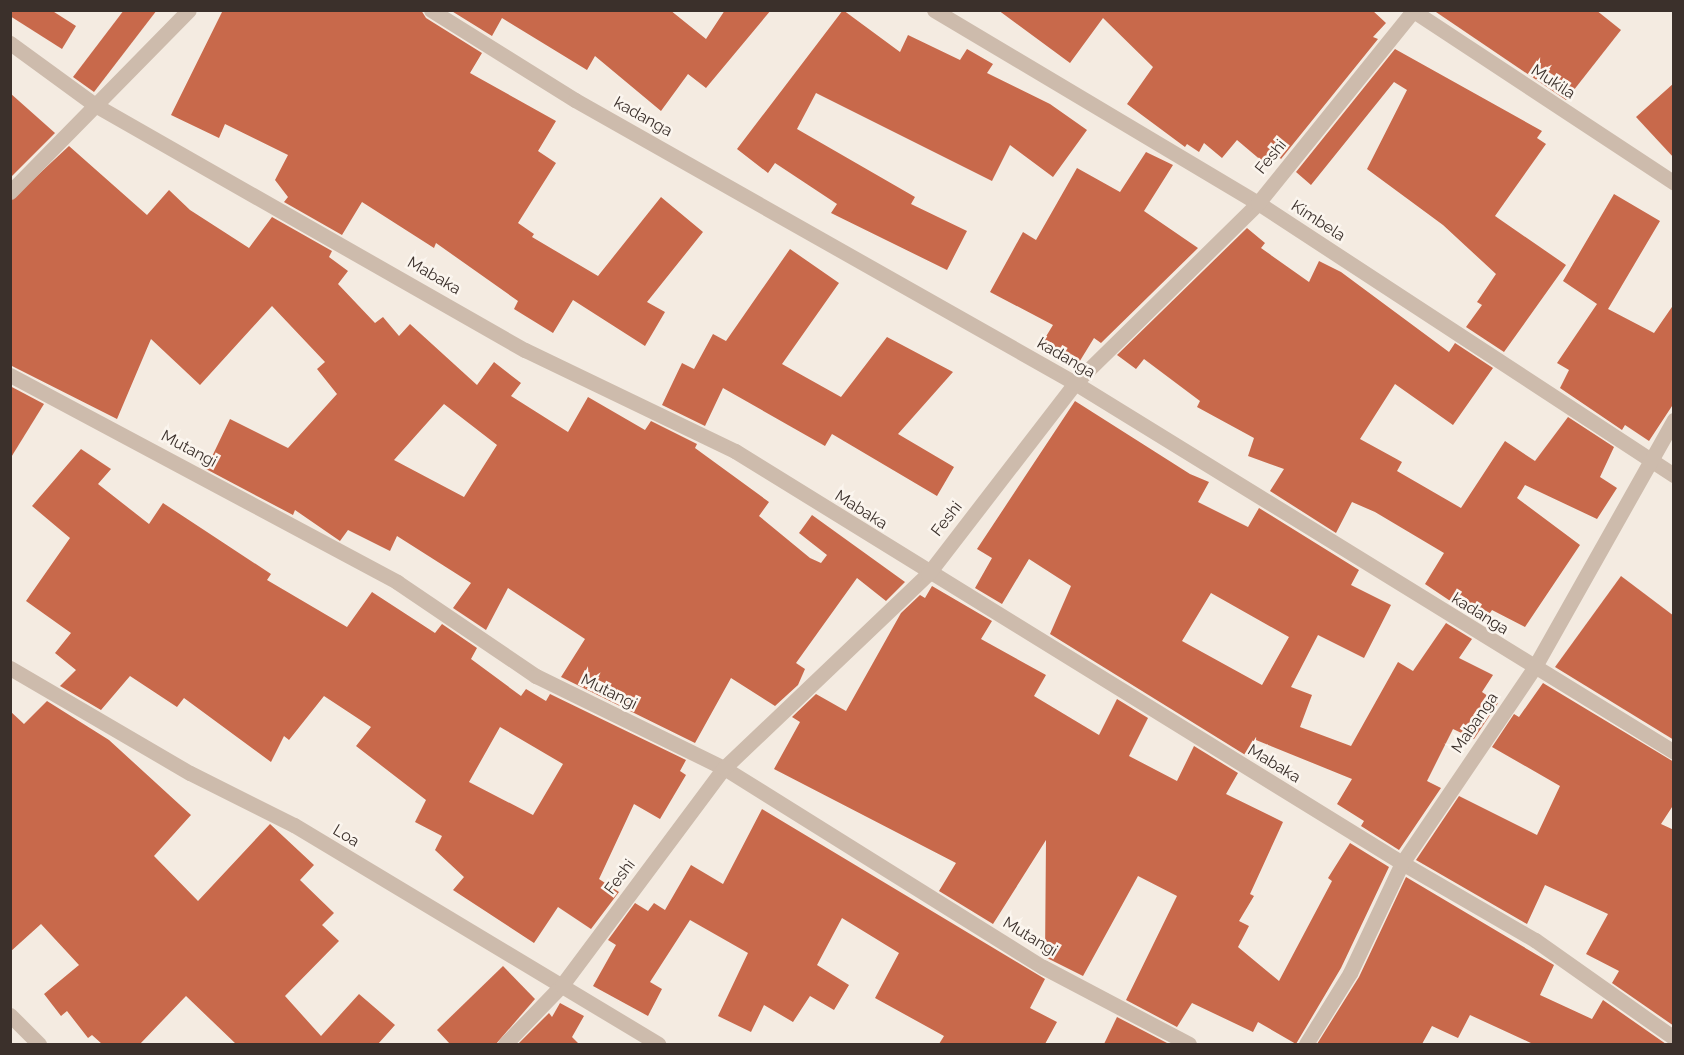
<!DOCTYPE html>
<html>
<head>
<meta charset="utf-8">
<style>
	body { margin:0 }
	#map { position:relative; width:1684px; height:1055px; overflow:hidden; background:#f4ebe1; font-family:Raleway,sans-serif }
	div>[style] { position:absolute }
	.building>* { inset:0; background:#c8694b }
	.minor>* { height:15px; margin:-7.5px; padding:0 7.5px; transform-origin:7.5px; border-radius:7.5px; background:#cdbbac }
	span { translate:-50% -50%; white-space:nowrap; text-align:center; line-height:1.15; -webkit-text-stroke:5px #fbf5ee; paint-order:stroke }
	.street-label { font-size:16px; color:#3b302b }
	.frame { position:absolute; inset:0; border:12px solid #3b302b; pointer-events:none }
</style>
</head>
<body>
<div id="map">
	<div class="building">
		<div style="clip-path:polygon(10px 10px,51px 10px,76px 26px,62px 49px,10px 16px)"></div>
		<div style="clip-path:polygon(124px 10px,157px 10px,94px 92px,73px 77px)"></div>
		<div style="clip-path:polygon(223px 10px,421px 10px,426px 18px,482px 53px,470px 73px,556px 121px,538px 151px,556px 163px,518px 223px,534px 234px,532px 237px,598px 276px,661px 197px,703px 232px,647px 302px,665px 312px,645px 346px,573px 300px,553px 333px,514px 309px,518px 301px,436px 243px,434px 248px,362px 202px,342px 235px,284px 202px,288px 197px,275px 180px,288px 155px,225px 124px,219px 138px,171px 115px)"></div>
		<div style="clip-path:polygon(450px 10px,670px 10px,706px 39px,725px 10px,771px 10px,706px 88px,688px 74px,661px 111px,595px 56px,587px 70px,502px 18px,492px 36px)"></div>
		<div style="clip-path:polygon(843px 10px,900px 52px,908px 35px,960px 60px,967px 49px,993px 64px,987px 73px,1050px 104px,1087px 130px,1053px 177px,1010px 145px,992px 181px,816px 93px,797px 129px,915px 197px,911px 204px,967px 231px,947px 270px,831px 213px,837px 204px,775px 163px,768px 173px,737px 149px)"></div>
		<div style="clip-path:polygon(998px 10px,1372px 10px,1386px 23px,1373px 37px,1378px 39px,1281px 159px,1273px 151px,1263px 162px,1237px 140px,1222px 158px,1204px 143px,1199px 152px,1187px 144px,1185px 147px,1127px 104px,1153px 67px,1103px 18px,1070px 63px)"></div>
		<div style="clip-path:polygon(1433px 10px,1596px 10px,1621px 30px,1566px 100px)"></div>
		<div style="clip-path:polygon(1395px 49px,1542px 131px,1537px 138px,1546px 144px,1495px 216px,1566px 265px,1504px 352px,1466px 327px,1482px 305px,1477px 302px,1496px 274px,1443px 225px,1367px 169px,1407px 90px,1394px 82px,1311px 185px,1296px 172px)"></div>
		<div style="clip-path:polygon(1674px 83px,1674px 158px,1636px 117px)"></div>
		<div style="clip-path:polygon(10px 93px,55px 133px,10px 178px)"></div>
		<div style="clip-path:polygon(evenodd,69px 146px,147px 215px,169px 190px,190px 210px,249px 248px,272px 217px,332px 251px,329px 257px,348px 271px,338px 284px,375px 323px,383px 317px,399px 336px,410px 324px,477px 385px,494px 362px,521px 383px,511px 396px,568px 432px,588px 397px,645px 430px,651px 421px,697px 444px,695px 448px,769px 502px,759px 516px,810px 558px,821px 563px,827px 555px,799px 533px,812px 515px,905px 582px,886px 601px,857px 578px,796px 663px,805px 669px,798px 685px,775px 706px,731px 678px,695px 743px,561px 677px,585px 639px,508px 588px,486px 630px,453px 608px,471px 583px,397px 536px,390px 551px,348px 530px,340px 541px,295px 510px,293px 515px,206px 469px,230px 419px,288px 448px,337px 394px,317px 369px,325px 362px,272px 306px,200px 385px,151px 339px,117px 419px,10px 365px,10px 201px,69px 146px,444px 404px,497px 445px,464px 497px,394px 460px,444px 404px)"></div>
		<div style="clip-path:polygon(1146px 152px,1173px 165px,1144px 211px,1198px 248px,1101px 343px,1094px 338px,1078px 364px,1042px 343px,1053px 325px,990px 292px,1023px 232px,1036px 240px,1077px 168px,1120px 192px)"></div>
		<div style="clip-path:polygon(1614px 194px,1660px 221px,1608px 309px,1654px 333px,1674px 304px,1674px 403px,1649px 441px,1625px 425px,1622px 430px,1560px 388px,1569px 370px,1557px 363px,1597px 304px,1563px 281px)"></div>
		<div style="clip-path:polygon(1247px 228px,1265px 243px,1261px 248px,1309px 282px,1319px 261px,1341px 272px,1449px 352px,1455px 343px,1493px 368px,1453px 425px,1395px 384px,1360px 439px,1402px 462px,1397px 471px,1461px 508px,1505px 441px,1535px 461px,1568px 417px,1614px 447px,1600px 477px,1617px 488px,1597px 519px,1525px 485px,1517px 498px,1580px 545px,1525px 627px,1492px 610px,1483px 623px,1425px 584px,1444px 553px,1375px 512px,1352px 502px,1336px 533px,1270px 491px,1284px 469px,1248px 456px,1254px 438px,1197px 407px,1200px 401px,1144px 359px,1136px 369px,1117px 355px)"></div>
		<div style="clip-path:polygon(790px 249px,839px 283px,782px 364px,841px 397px,887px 337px,953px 372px,898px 434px,954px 467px,937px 496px,832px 434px,825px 446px,723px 388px,705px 426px,662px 405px,682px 363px,694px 369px,713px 334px,726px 341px)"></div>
		<div style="clip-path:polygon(10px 386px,44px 404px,10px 459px)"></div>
		<div style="clip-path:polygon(evenodd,1075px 401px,1190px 474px,1209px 482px,1198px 502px,1248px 527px,1259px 508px,1359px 570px,1351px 585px,1391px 605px,1364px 658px,1318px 635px,1291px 687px,1312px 695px,1300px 727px,1351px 746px,1398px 662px,1413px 671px,1446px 623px,1472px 639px,1459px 658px,1493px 675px,1482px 692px,1498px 703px,1474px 739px,1453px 729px,1427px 781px,1441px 788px,1399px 850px,1361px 826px,1364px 821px,1337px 804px,1352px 779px,1256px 740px,1247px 756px,1050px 634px,1071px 586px,1029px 559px,1002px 604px,975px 588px,992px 558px,977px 549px,1075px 401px,1211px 593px,1289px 637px,1262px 685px,1182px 641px,1211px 593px)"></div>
		<div style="clip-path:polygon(evenodd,81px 449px,111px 469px,98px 484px,149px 524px,163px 503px,271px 574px,267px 580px,347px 627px,372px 592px,435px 633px,442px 624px,477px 648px,471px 659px,521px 696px,526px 689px,546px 701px,550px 694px,686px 760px,680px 771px,686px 775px,660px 819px,634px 804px,599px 879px,619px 892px,591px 929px,558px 907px,534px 943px,453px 890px,464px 877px,435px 850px,442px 836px,415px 822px,426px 800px,356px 746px,371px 727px,324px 696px,289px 740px,284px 736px,271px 762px,184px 698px,177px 707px,130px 676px,101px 710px,60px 686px,76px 670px,55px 653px,71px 633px,26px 601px,70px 538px,32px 506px,81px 449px,500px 727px,563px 764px,533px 815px,469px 782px,500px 727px)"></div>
		<div style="clip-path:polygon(1621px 576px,1674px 616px,1674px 740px,1555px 667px)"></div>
		<div style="clip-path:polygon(932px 586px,992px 621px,981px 639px,1046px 675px,1034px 696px,1099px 735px,1117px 699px,1148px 718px,1129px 756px,1177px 781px,1194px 746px,1238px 773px,1226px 794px,1283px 822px,1250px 894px,1254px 896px,1239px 921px,1249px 926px,1238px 947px,1279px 981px,1332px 881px,1328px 878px,1350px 843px,1389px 867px,1341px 968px,1296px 1044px,1258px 1022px,1253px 1032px,1192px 1003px,1177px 1027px,1126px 1000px,1177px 896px,1138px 876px,1083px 976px,1045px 957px,1046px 840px,993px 924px,939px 891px,956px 863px,774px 769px,800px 722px,792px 717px,816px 694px,846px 711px,901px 613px,920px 595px,925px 598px)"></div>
		<div style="clip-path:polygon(1543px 683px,1674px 762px,1674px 804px,1661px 824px,1674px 830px,1674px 1026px,1612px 983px,1619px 971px,1586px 954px,1608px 914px,1545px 885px,1527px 924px,1416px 860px,1459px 796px,1537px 835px,1560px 786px,1492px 747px,1514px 714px,1519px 717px)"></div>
		<div style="clip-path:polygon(47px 701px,109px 740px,191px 815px,154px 856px,198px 901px,270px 824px,314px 865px,300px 880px,334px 913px,322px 925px,339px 941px,285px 996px,321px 1036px,359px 994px,395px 1025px,378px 1044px,236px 1044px,186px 996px,140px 1044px,102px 1044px,92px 1035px,88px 1038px,67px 1011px,61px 1016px,44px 994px,79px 965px,41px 924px,10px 952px,10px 711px,24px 724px)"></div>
		<div style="clip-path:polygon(762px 809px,1045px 979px,1030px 1008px,1057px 1022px,1045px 1044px,939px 1044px,944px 1036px,875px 998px,899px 953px,842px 918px,817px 965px,849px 985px,834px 1010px,810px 996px,793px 1022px,764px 1005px,751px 1032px,718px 1016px,748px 953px,690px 920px,650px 982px,662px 989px,648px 1016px,593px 986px,616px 945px,608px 940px,635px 903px,648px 911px,654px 903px,665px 910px,691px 865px,723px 884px)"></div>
		<div style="clip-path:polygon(1406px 877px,1554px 965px,1540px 995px,1592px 1019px,1603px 1000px,1666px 1044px,1533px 1044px,1470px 1015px,1458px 1038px,1432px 1026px,1422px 1044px,1317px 1044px,1359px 977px)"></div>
		<div style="clip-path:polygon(503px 966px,535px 999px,496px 1044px,450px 1044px,437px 1030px)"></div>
		<div style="clip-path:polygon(560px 1003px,584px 1016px,572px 1037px,579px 1044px,518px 1044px,549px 1013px,552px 1017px)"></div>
		<div style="clip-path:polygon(1117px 1017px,1167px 1043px,1104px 1044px)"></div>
	</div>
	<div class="minor">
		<div style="left:431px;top:10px;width:170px;rotate:32deg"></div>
		<div style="left:575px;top:100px;width:575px;rotate:29.51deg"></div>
		<div style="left:1075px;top:383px;width:704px;rotate:31.63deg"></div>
		<div style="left:934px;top:10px;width:377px;rotate:30.8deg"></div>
		<div style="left:1258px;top:203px;width:497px;rotate:33.2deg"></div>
		<div style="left:1412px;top:10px;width:314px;rotate:33.4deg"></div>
		<div style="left:10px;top:43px;width:105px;rotate:36.1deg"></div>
		<div style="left:95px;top:105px;width:495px;rotate:29.7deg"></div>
		<div style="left:525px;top:350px;width:233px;rotate:25.7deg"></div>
		<div style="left:735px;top:451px;width:784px;rotate:31.7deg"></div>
		<div style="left:1402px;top:863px;width:154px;rotate:30.1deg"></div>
		<div style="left:1535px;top:940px;width:170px;rotate:35.2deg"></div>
		<div style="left:10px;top:192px;width:255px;rotate:-45.5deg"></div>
		<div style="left:10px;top:375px;width:439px;rotate:28.1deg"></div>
		<div style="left:397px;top:582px;width:168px;rotate:34.1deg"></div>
		<div style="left:536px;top:676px;width:209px;rotate:26.1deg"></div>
		<div style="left:724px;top:768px;width:376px;rotate:32deg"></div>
		<div style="left:1043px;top:967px;width:165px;rotate:27.8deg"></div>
		<div style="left:10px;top:668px;width:208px;rotate:30.3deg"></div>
		<div style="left:190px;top:773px;width:116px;rotate:26.6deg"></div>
		<div style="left:294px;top:825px;width:425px;rotate:31deg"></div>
		<div style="left:10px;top:1015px;width:41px;rotate:45deg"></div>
		<div style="left:505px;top:1044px;width:82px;rotate:-46deg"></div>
		<div style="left:562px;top:985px;width:271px;rotate:-53.3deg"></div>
		<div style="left:724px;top:768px;width:282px;rotate:-43.6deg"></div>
		<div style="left:928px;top:574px;width:241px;rotate:-52.4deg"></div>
		<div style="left:1075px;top:383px;width:257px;rotate:-44.5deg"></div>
		<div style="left:1258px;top:203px;width:248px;rotate:-51.1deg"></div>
		<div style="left:1306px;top:1044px;width:84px;rotate:-58.2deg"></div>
		<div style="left:1350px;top:973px;width:122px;rotate:-64.7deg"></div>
		<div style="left:1402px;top:863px;width:235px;rotate:-55.9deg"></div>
		<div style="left:1534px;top:668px;width:285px;rotate:-60.6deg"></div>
	</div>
	<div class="street-label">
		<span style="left:1553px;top:82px;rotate:33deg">Mukila</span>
		<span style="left:643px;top:117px;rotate:29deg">kadanga</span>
		<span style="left:1271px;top:157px;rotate:-51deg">Feshi</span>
		<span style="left:1318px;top:221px;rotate:33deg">Kimbela</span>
		<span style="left:434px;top:276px;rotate:30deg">Mabaka</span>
		<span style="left:1066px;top:358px;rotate:30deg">kadanga</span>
		<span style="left:189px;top:449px;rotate:28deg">Mutangi</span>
		<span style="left:861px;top:510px;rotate:32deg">Mabaka</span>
		<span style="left:947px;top:519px;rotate:-52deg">Feshi</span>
		<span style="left:1480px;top:614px;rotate:32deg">kadanga</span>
		<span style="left:609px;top:692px;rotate:26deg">Mutangi</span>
		<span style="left:1475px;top:723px;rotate:-56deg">Mabanga</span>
		<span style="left:1274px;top:764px;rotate:31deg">Mabaka</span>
		<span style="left:346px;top:836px;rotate:31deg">Loa</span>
		<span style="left:620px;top:877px;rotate:-53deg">Feshi</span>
		<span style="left:1030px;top:937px;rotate:31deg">Mutangi</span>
	</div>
	<div class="frame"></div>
</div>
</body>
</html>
